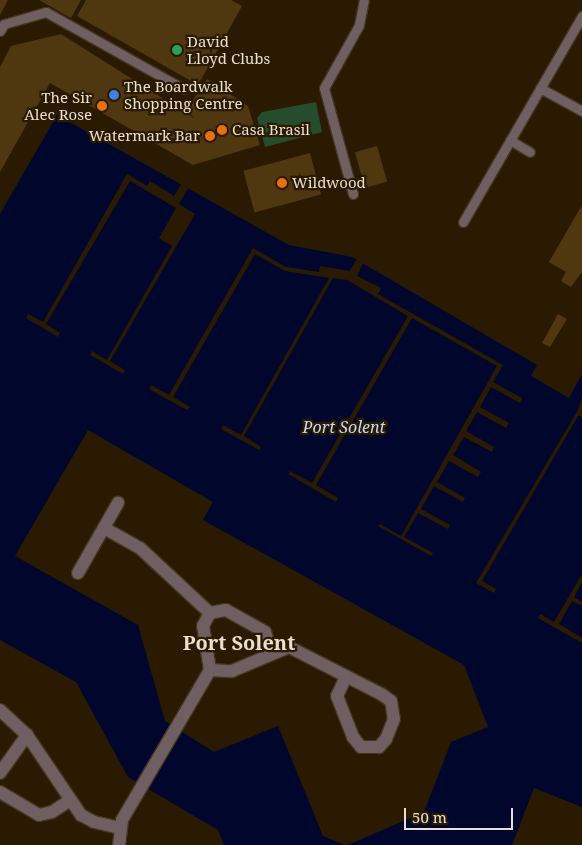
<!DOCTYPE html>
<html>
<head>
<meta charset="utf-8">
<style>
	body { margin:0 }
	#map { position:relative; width:582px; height:845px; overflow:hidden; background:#2a1a02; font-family:"Noto Serif",serif }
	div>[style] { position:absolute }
	.green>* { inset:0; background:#254c2c }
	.water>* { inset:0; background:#00062c }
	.pier>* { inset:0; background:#2a1a02 }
	.building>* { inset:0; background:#4f370f; transform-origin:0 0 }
	.roads { filter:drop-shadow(1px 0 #45351f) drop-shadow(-1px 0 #45351f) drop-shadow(0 1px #45351f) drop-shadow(0 -1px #45351f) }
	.service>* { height:9px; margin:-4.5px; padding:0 4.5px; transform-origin:4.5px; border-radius:4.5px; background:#6f5f62 }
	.minor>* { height:12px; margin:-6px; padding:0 6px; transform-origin:6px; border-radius:6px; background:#6f5f62 }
	.dots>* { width:14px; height:14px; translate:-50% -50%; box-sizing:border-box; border:2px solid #2a1a02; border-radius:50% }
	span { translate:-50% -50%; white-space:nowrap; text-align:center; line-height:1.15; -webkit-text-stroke:4.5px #2a1a02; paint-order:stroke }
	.poi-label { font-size:15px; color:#e9decf }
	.left { translate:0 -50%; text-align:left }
	.right { translate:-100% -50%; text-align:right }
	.water-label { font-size:16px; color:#c4d7f3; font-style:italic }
	.district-label { font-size:20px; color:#e9decf; font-weight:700 }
	.scale { position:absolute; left:404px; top:808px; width:109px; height:22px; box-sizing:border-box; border:2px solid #e9decf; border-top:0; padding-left:6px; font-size:15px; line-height:18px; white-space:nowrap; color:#e9decf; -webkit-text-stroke:4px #2a1a02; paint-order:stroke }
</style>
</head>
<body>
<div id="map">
	<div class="green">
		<div style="clip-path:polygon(316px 102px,322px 132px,265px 147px,257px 118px,262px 112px)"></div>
	</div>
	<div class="water">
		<div style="clip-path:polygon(57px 115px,289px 245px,352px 257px,537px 365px,531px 376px,569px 398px,582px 374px,582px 807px,534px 788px,512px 845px,348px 845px,424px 812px,451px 742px,488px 727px,464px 665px,203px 520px,213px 502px,88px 430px,15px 556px,138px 625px,165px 721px,214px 752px,278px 726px,323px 836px,345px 845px,224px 845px,218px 830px,128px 777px,76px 682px,0 640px,0 214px)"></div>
	</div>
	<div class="pier">
		<div style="clip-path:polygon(127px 174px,147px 186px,150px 181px,174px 196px,181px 184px,188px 188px,179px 204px,195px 214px,110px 361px,125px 370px,123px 374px,90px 355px,92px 351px,107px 360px,172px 246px,159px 238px,176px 208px,130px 181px,46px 324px,60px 333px,58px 337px,26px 318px,28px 314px,43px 322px)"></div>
		<div style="clip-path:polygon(253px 248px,286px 267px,319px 272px,320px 266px,350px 271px,356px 260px,363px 263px,357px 276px,381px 288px,378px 294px,503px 365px,493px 382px,522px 398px,520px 403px,491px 387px,480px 407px,509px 423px,506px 428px,477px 412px,466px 431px,494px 447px,492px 452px,464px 437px,453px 455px,481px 472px,478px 477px,449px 461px,437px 482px,465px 498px,463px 502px,434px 486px,421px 509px,450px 525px,448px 529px,418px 513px,404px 537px,433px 553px,431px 556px,378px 526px,380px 524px,401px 536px,497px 366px,412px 318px,316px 485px,338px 498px,336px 502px,288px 474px,290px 471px,312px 483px,408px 316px,347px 280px,333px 278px,244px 436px,261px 447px,259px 450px,221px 429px,223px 425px,241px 435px,329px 278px,285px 271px,255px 254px,173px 397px,190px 407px,187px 410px,149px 389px,151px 385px,169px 395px)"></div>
		<div style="clip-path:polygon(582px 396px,582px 417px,578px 416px,482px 581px,496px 589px,494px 593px,476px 583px,578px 410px)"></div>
		<div style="clip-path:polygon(582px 574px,582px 582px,574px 597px,582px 602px,582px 606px,572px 601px,559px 624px,582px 638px,582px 643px,538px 618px,540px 614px,554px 622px)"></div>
	</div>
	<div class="building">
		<div style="clip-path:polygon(0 0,8px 0,0 15px)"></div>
		<div style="clip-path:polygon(39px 0,81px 0,71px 18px)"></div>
		<div style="clip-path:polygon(86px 0,231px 0,242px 6px,198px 85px,77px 16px)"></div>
		<div style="clip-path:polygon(61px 34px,194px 118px,187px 110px,207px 79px,248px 106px,260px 145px,193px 165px,50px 83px,0 172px,0 67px,11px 46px)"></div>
		<div style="left:377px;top:146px;width:37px;height:23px;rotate:74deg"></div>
		<div style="left:310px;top:153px;width:43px;height:69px;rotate:75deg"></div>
		<div style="clip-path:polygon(582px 205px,582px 272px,571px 287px,561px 281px,566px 272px,549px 262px)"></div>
		<div style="clip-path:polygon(558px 314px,567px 319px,550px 347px,542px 343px)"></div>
	</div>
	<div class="roads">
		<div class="service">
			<div style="left:0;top:31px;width:8px;rotate:-60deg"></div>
			<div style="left:4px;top:24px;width:44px;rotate:-15.9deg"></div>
			<div style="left:46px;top:12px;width:158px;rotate:29.2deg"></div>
			<div style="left:540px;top:88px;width:48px;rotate:28.7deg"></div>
			<div style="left:510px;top:140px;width:23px;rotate:31deg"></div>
			<div style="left:353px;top:194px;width:110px;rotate:-105.3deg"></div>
			<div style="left:324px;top:88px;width:72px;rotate:-60.9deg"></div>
			<div style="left:359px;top:25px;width:25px;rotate:-79deg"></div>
			<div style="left:463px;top:222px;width:238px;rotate:-60deg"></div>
		</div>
		<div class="minor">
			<div style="left:104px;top:528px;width:41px;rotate:29.1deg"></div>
			<div style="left:140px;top:548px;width:96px;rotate:42.9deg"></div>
			<div style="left:78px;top:573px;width:81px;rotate:-60.3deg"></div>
			<div style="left:210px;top:670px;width:22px;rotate:3deg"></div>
			<div style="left:232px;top:671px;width:62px;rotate:-22.8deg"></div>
			<div style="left:289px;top:647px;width:103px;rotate:27.1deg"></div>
			<div style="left:381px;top:694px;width:12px;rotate:35deg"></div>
			<div style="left:391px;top:701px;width:18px;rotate:81deg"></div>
			<div style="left:394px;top:719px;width:22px;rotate:112deg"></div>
			<div style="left:386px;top:739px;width:11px;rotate:131deg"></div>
			<div style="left:379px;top:747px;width:18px;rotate:180deg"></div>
			<div style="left:361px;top:747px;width:13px;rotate:-129deg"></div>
			<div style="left:353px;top:737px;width:44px;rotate:-111.3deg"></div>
			<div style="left:337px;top:696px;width:21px;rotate:-65deg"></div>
			<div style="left:0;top:710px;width:37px;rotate:43deg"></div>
			<div style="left:27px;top:735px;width:97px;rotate:56deg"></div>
			<div style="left:81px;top:815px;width:15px;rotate:28deg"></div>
			<div style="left:94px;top:822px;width:27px;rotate:13deg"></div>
			<div style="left:0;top:773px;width:47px;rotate:-54.6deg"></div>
			<div style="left:0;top:792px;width:45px;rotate:30.5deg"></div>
			<div style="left:39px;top:815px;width:13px;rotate:-13deg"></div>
			<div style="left:52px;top:812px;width:20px;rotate:-33deg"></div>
			<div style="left:119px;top:845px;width:25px;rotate:-83deg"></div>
			<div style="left:122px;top:820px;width:174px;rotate:-59.6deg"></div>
			<div style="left:210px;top:670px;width:45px;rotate:-99deg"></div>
			<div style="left:203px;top:626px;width:15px;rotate:-62deg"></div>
			<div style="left:210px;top:613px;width:16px;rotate:-11deg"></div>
			<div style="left:226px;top:610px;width:45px;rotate:29.4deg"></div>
			<div style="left:265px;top:632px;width:23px;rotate:72deg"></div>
		</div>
	</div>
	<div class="dots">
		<div style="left:177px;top:50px;background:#2e9e5b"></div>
		<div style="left:114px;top:95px;background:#3f7fe0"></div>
		<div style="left:102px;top:106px;background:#e8710a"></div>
		<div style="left:222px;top:130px;background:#e8710a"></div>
		<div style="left:210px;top:136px;background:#e8710a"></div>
		<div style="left:282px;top:183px;background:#e8710a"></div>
	</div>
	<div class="poi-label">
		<span class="left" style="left:187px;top:50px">David<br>Lloyd Clubs</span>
		<span class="left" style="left:124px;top:95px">The Boardwalk<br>Shopping Centre</span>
		<span class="right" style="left:92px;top:106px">The Sir<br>Alec Rose</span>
		<span class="left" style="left:232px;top:130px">Casa Brasil</span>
		<span class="right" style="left:200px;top:136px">Watermark Bar</span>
		<span class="left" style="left:292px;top:183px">Wildwood</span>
	</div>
	<div class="water-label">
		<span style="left:344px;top:427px">Port Solent</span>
	</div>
	<div class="district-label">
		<span style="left:239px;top:642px">Port Solent</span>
	</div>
	<div class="scale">50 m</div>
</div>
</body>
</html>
